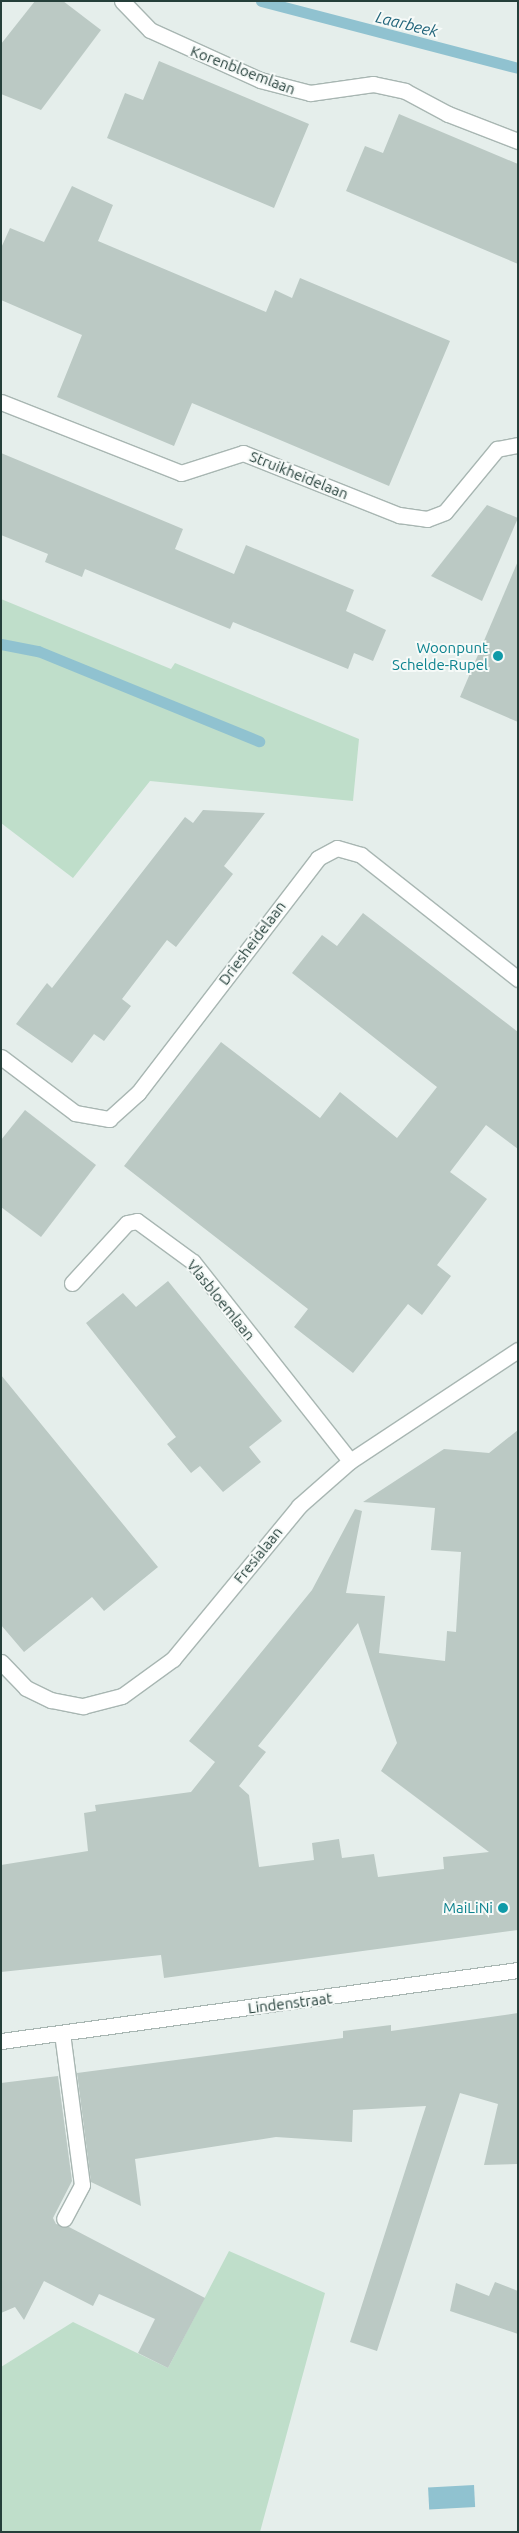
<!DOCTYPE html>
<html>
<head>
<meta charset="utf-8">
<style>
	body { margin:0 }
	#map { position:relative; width:519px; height:2533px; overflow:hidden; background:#e5eeeb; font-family:Ubuntu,sans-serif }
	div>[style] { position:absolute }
	.green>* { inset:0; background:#bfdeca }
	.water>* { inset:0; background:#90c2d0; transform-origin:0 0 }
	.stream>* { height:11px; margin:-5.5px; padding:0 5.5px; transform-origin:5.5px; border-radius:5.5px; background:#90c2d0 }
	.building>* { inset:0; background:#bbc9c4 }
	.roads { filter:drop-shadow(1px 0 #a8b6b2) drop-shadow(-1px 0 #a8b6b2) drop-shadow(0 1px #a8b6b2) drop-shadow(0 -1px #a8b6b2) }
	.minor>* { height:15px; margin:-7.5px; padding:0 7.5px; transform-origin:7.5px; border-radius:7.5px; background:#fff }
	.dots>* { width:14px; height:14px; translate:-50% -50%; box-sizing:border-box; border:2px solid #f6faf8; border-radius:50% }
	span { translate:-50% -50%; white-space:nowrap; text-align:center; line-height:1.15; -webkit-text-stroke:4px #f6faf8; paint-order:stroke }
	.street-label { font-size:15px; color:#253f3a }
	.culture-label { font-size:15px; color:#0d838f }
	.right { translate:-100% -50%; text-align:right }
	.water-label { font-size:16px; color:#20647a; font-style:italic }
	.frame { position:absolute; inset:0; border:2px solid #253f3a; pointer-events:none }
</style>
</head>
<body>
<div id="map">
	<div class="green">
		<div style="clip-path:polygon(1px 599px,171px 669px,175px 663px,359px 739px,353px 801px,150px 781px,73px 878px,1px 823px)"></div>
		<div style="clip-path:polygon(229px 2251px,325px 2293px,260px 2532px,1px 2532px,1px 2367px,73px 2322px,168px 2368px)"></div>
	</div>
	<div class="water">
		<div style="left:474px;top:2485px;width:22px;height:46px;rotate:87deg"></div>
	</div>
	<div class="stream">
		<div style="left:261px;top:1px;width:266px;rotate:14.6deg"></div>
		<div style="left:1px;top:644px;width:38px;rotate:11deg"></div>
		<div style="left:38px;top:651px;width:239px;rotate:22.2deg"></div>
	</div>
	<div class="building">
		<div style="clip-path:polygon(35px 1px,63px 1px,101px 30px,41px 110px,1px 94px,1px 44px)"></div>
		<div style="clip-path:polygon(159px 61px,309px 124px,274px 208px,107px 138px,125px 93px,143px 100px)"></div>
		<div style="clip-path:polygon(399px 114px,518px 164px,518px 264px,346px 191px,365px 146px,383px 153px)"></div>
		<div style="clip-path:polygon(72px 186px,113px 205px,98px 241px,266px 312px,275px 290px,292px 298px,300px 278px,450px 341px,389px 486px,192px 403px,174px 446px,57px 397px,82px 335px,1px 300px,1px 248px,10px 228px,44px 242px)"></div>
		<div style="clip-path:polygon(1px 453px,183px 529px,175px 549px,234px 574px,246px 545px,354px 590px,346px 611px,386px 630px,373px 661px,354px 653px,348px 669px,233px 622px,230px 629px,85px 569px,82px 577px,45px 562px,48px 554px,1px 535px)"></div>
		<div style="clip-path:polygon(487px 505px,518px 518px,482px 601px,431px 576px)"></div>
		<div style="clip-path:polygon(518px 561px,518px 722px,460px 697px)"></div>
		<div style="clip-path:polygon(203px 810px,265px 813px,224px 866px,233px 874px,176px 947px,167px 940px,122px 999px,131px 1006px,104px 1041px,94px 1034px,72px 1063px,16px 1024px,47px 983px,52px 988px,185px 817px,193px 823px)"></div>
		<div style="clip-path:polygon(363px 913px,518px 1032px,518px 1149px,486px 1125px,450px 1172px,487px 1199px,437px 1265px,451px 1276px,422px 1315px,408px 1304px,353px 1373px,294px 1327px,308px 1309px,124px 1166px,221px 1042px,320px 1118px,340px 1092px,397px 1138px,437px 1087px,292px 973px,322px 935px,337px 946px)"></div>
		<div style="clip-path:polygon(25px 1110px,96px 1165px,41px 1237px,1px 1207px,1px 1140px)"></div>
		<div style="clip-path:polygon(168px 1281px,282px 1421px,249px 1447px,261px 1462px,223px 1492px,200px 1466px,191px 1473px,167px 1444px,176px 1437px,86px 1323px,123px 1293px,136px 1307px)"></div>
		<div style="clip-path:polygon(1px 1375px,158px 1567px,104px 1611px,92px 1597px,24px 1652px,1px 1625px)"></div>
		<div style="clip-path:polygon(evenodd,518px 1430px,518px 1930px,164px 1978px,161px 1955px,1px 1972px,1px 1865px,88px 1851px,84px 1813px,96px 1811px,95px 1805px,191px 1792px,215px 1762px,189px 1741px,312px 1590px,355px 1509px,362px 1511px,346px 1593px,385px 1596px,379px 1653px,445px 1661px,447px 1631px,456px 1632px,461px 1552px,431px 1550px,435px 1508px,363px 1502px,444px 1449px,489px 1453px,518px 1430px,358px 1623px,397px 1743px,381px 1771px,489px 1852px,443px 1857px,444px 1869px,378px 1877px,374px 1854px,342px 1858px,339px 1839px,312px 1843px,314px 1860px,259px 1867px,249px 1795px,239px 1786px,266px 1752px,258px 1746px,358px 1623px)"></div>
		<div style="clip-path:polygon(518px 2013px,518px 2164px,484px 2165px,498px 2104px,460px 2093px,377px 2351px,350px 2342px,426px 2106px,353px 2110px,352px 2142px,276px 2137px,135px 2159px,141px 2206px,91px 2182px,77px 2073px,343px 2038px,343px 2031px,391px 2025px,391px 2031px)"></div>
		<div style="clip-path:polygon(58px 2076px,72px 2181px,53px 2218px,56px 2224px,69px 2227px,205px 2298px,168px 2368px,138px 2353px,155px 2319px,99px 2294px,93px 2306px,44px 2281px,24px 2320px,15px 2307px,1px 2313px,1px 2083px)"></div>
		<div style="clip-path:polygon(495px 2282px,518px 2291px,518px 2334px,450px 2311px,456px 2283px,489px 2296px)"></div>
	</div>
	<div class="roads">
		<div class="minor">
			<div style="left:122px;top:1px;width:40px;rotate:46deg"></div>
			<div style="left:150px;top:30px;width:121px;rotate:24.4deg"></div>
			<div style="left:260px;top:80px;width:52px;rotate:14.6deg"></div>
			<div style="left:310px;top:93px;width:64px;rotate:-8.1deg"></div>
			<div style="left:373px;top:84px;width:33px;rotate:12deg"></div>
			<div style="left:405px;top:91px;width:49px;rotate:28.1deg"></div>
			<div style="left:448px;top:114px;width:75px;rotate:21.1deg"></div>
			<div style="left:1px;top:402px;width:193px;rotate:21.5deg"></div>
			<div style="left:181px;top:473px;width:65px;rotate:-17.9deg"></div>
			<div style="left:243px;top:453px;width:168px;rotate:21.7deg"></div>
			<div style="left:399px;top:515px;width:28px;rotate:8deg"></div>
			<div style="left:427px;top:519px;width:19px;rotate:-21deg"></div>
			<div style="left:445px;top:512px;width:82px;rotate:-50.5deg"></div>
			<div style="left:497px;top:449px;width:21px;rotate:-11deg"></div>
			<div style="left:1px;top:1057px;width:93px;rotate:37.1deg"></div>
			<div style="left:75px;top:1113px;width:35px;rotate:10deg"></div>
			<div style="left:109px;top:1119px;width:39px;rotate:-42deg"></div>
			<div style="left:138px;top:1093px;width:296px;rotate:-52.5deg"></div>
			<div style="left:318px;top:858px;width:21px;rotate:-28deg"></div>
			<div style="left:337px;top:848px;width:25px;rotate:16deg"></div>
			<div style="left:361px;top:855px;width:200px;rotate:38.3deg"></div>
			<div style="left:72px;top:1283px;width:81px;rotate:-47.5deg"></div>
			<div style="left:127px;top:1223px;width:10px;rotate:-11deg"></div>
			<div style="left:137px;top:1221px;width:69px;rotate:36.2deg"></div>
			<div style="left:193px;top:1262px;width:253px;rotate:51.7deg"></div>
			<div style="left:1px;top:1662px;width:36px;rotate:46deg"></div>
			<div style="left:26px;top:1688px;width:28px;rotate:26deg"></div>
			<div style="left:51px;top:1700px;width:33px;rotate:11deg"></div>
			<div style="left:83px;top:1706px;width:40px;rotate:-14.4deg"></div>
			<div style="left:122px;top:1696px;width:63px;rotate:-36deg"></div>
			<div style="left:173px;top:1659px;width:198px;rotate:-50.5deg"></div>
			<div style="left:299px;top:1506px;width:68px;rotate:-41.4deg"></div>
			<div style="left:350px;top:1461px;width:201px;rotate:-33.5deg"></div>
			<div style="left:62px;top:2033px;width:153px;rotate:82.5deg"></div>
			<div style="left:82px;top:2185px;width:38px;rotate:118deg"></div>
			<div style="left:1px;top:2041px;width:522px;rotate:-7.82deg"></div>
		</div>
	</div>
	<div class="dots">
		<div style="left:498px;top:656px;background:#0f9aa8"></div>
		<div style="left:503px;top:1908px;background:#0f9aa8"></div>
	</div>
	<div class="street-label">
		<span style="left:243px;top:70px;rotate:21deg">Korenbloemlaan</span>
		<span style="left:299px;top:475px;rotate:22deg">Struikheidelaan</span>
		<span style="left:252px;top:943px;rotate:-53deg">Driesheidelaan</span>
		<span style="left:221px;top:1300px;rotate:51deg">Vlasbloemlaan</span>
		<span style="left:258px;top:1555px;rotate:-51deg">Fresialaan</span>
		<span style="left:290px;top:2003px;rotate:-7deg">Lindenstraat</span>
	</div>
	<div class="culture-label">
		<span class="right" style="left:488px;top:656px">Woonpunt<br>Schelde-Rupel</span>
		<span class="right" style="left:493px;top:1908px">MaiLiNi</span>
	</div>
	<div class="water-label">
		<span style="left:407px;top:24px;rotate:14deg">Laarbeek</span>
	</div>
	<div class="frame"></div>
</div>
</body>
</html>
